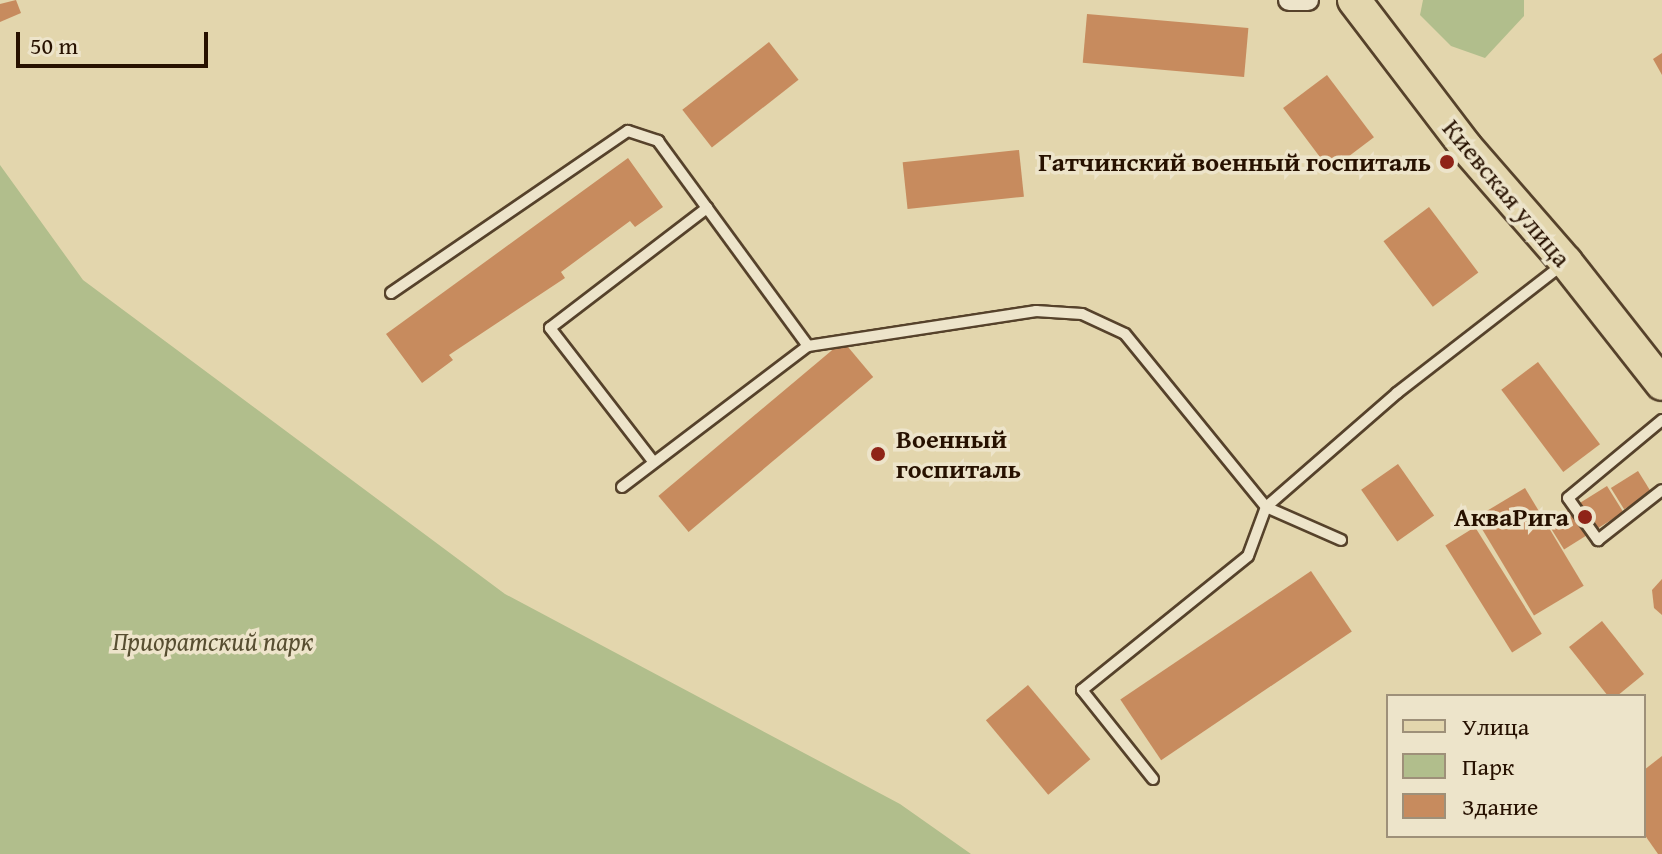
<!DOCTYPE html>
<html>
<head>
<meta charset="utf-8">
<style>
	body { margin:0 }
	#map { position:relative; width:1662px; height:854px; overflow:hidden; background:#e3d6ad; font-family:"Gentium Book Plus",serif }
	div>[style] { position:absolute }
	.green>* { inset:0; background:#b1be8c }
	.building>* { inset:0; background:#c78b5e; transform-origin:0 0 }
	.roads { filter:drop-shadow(2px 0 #56422b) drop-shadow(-2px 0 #56422b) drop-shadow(0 2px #56422b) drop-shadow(0 -2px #56422b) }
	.service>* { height:10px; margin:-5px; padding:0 5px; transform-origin:5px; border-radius:5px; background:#ede4ca }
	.minor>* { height:20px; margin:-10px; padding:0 10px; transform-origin:10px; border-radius:10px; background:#ede4ca }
	.primary>* { height:32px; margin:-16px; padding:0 16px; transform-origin:16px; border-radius:16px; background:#e3d6ad }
	.dots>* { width:22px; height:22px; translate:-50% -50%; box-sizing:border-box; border:4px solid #ede4ca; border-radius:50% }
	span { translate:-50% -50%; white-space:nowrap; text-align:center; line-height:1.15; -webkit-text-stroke:7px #ede4ca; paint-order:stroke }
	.poi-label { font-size:26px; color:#271100; font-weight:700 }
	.right { translate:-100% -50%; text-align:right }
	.left { translate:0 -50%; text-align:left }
	.street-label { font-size:26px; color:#271100 }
	.park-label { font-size:26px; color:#574e31; font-style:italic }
	.legend { position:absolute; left:1386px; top:694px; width:260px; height:144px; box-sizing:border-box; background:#ede4ca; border:2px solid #9e9079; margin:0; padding:10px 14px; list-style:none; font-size:24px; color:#271100 }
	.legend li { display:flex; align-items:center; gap:16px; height:40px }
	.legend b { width:40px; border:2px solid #9e9079 }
	.scale { position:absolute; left:16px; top:32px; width:192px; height:36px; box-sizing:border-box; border:4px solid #271100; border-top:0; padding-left:10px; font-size:24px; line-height:28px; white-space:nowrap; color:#271100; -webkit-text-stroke:6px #ede4ca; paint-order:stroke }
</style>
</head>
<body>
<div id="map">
	<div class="green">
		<div style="clip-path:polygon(1423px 0,1524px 0,1524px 16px,1485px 58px,1451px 46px,1420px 15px)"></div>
		<div style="clip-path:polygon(0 165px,83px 280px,505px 594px,900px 804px,971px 854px,0 854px)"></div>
	</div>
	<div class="building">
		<div style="clip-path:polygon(16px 0,21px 13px,0 22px,0 4px)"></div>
		<div style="left:1087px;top:14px;width:162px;height:49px;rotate:5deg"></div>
		<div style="left:769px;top:42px;width:48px;height:110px;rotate:52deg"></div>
		<div style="clip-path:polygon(1662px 53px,1662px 75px,1653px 59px)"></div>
		<div style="left:1327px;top:75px;width:78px;height:55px;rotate:53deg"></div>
		<div style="left:1019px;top:150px;width:47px;height:117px;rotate:84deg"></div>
		<div style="clip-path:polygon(628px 158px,663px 207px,635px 227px,630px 221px,561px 272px,565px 278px,449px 355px,453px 360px,422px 383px,386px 334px)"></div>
		<div style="left:1429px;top:207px;width:82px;height:57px;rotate:53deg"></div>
		<div style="left:843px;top:341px;width:47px;height:241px;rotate:50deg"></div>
		<div style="left:1538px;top:362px;width:103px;height:46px;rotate:53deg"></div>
		<div style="left:1398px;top:464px;width:63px;height:45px;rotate:55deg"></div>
		<div style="left:1638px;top:471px;width:25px;height:32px;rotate:58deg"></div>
		<div style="left:1607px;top:486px;width:31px;height:70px;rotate:58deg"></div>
		<div style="left:1525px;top:488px;width:114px;height:58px;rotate:59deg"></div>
		<div style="left:1475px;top:527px;width:126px;height:35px;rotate:58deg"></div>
		<div style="left:1311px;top:571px;width:73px;height:230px;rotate:56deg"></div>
		<div style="clip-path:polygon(1662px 579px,1662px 615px,1654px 608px,1652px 590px)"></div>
		<div style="clip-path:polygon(1602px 621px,1644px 674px,1617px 696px,1608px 696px,1569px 647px)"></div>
		<div style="left:1028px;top:685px;width:97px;height:55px;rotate:50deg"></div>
		<div style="clip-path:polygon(1662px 756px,1662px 854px,1658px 854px,1644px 834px,1644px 770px)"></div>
	</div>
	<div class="roads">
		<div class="service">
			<div style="left:391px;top:293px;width:287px;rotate:-34.4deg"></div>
			<div style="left:628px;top:131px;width:32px;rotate:18deg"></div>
			<div style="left:658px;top:141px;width:254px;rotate:53.8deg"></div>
			<div style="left:1662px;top:420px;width:122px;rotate:140.3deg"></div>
			<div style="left:1568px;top:498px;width:52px;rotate:54.5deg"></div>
			<div style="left:1598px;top:540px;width:81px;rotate:-38deg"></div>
			<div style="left:652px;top:460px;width:167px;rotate:-127.7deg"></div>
			<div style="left:550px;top:328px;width:198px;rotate:-37.4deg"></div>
			<div style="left:622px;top:487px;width:233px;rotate:-37.2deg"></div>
			<div style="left:808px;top:346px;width:231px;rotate:-8.7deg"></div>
			<div style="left:1036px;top:311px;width:46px;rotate:3.7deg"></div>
			<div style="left:1082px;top:314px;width:47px;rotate:24.9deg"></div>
			<div style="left:1125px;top:334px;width:223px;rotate:50.8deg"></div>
			<div style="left:1266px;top:507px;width:174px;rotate:-41deg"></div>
			<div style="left:1397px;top:393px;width:209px;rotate:-37.8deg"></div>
			<div style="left:1153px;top:779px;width:114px;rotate:-128.6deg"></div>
			<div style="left:1082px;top:690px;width:213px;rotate:-38.9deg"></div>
			<div style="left:1248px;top:556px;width:52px;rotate:-69.8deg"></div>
			<div style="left:1266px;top:507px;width:82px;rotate:23.7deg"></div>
		</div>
		<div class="minor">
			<div style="left:1289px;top:0;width:19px"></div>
		</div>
		<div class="primary">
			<div style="left:1354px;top:0;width:185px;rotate:52.7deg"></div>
			<div style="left:1466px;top:147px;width:152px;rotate:49deg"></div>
			<div style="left:1566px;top:262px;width:155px;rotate:51.8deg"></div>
		</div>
	</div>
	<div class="dots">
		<div style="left:1447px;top:162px;background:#8f2418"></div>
		<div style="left:878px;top:454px;background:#8f2418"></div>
		<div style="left:1585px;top:517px;background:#8f2418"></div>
	</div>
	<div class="poi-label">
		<span class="right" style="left:1431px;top:162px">Гатчинский военный госпиталь</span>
		<span class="left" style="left:896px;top:454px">Военный<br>госпиталь</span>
		<span class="right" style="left:1569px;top:517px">АкваРига</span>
	</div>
	<div class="street-label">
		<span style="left:1507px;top:193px;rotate:50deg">Киевская улица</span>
	</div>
	<div class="park-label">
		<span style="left:213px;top:641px">Приоратский парк</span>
	</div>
	<ul class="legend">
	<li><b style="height:10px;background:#e3d6ad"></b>Улица</li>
	<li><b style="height:22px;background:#b1be8c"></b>Парк</li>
	<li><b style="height:22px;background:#c78b5e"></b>Здание</li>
	</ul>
	<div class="scale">50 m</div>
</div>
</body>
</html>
